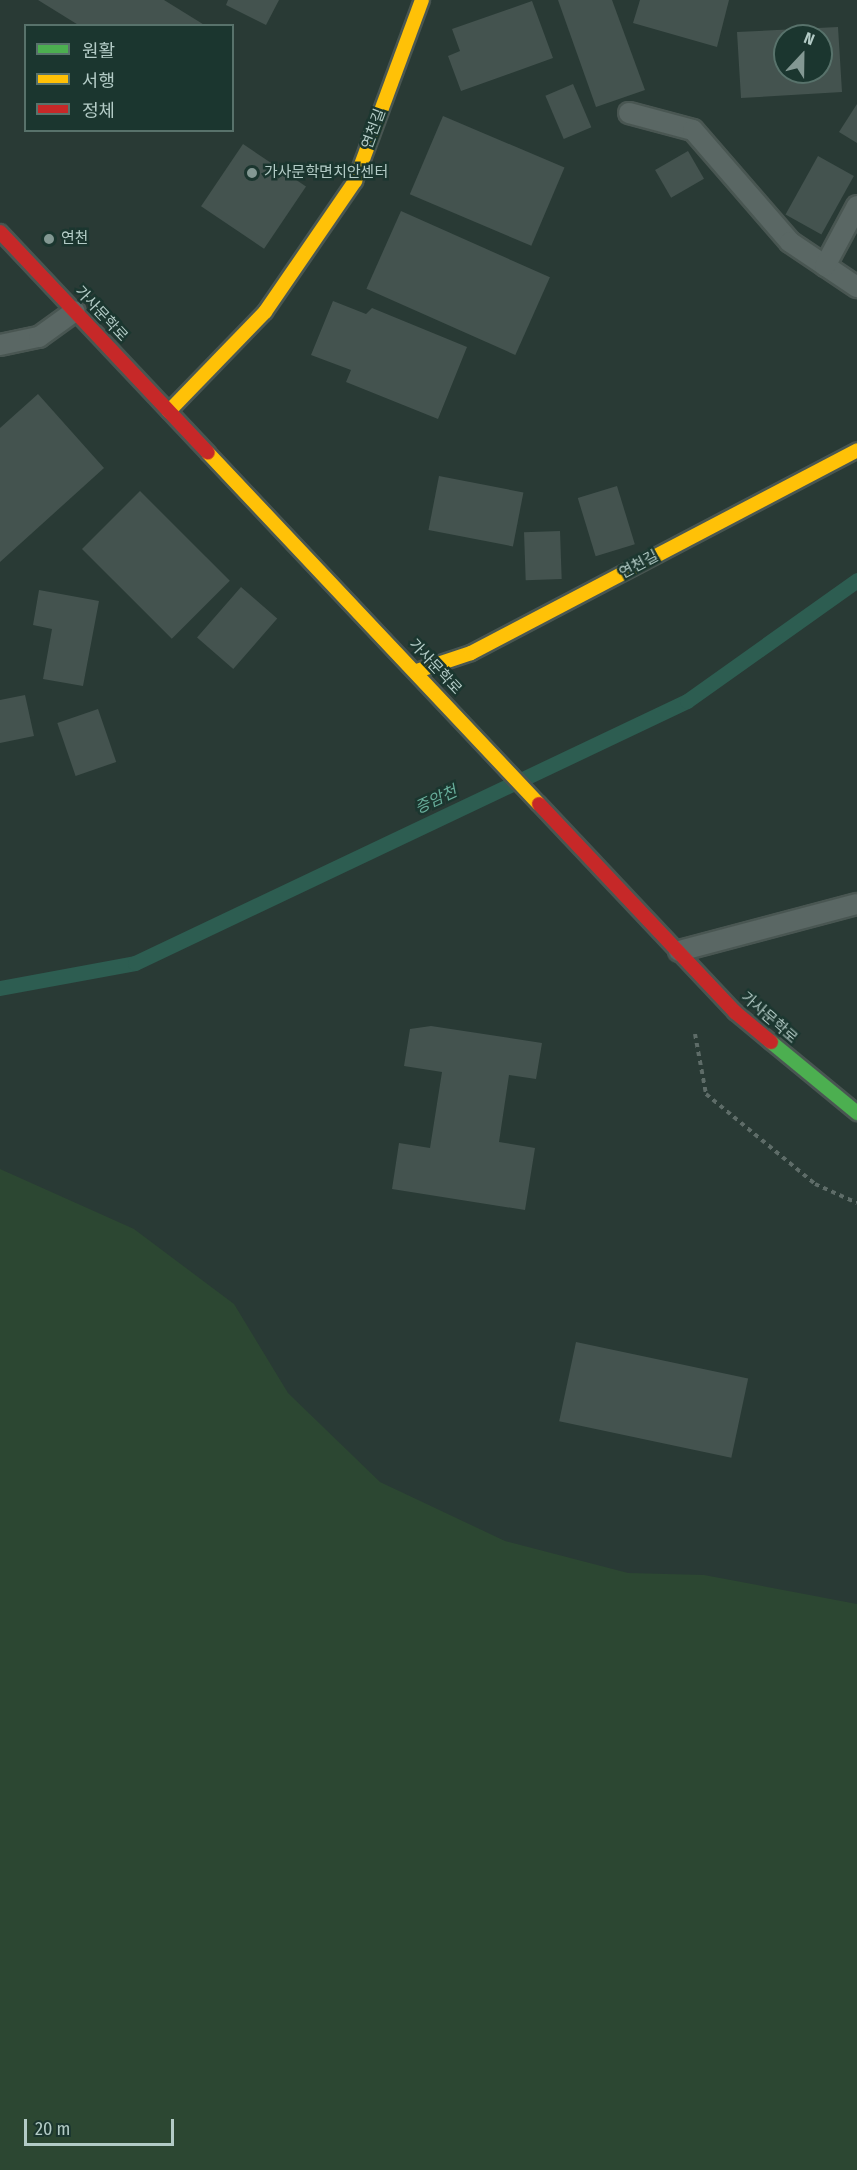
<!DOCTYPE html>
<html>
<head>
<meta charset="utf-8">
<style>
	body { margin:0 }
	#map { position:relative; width:857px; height:2170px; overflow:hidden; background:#293a35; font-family:"Fira Sans Condensed","Noto Sans KR",sans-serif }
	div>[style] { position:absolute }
	.green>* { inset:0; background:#2c4732 }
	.stream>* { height:15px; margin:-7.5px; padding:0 7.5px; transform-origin:7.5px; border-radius:7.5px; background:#2d5d51 }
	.building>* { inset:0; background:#44534f; transform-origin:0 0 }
	.path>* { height:4px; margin-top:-2px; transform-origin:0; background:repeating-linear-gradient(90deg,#5e6c68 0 4.5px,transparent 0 9px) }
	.roads { filter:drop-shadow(2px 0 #495652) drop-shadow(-2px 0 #495652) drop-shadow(0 2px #495652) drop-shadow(0 -2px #495652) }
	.lane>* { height:20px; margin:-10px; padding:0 10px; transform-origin:10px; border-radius:10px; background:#5a6764 }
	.fast>* { height:14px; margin:-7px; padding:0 7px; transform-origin:7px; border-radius:7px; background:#4caf50 }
	.slow>* { height:14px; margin:-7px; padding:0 7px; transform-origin:7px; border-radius:7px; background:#ffc107 }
	.jam>* { height:14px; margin:-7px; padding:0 7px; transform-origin:7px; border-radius:7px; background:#c62828 }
	.dots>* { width:16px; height:16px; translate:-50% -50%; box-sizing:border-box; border:3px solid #1b362f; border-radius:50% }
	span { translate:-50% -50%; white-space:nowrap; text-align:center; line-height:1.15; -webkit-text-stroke:5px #1b362f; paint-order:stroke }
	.street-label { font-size:15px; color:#b3cbc6 }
	.poi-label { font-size:15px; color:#b3cbc6 }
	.left { translate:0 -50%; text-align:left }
	.water-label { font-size:16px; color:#68ae9b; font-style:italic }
	.legend { position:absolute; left:24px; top:24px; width:210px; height:108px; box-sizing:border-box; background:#1b362f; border:2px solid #58726b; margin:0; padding:8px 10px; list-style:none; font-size:18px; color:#b3cbc6 }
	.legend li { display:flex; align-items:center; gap:12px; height:30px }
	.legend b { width:30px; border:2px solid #58726b }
	.north { position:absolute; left:773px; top:24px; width:60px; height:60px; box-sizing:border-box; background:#1b362f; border:2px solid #58726b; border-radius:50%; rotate:22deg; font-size:16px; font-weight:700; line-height:24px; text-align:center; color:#b3cbc6 }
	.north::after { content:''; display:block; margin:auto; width:21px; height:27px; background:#839893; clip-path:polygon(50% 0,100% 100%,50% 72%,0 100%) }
	.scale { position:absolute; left:24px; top:2119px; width:150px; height:27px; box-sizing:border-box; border:3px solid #b3cbc6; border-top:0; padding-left:8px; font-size:18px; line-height:21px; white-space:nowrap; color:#b3cbc6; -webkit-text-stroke:4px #1b362f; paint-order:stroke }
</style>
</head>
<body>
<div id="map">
	<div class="green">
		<div style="clip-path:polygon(0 1169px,134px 1229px,234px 1304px,288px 1393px,380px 1482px,505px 1541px,628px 1573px,704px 1575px,857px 1604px,857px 2170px,0 2170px)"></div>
	</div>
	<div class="stream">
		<div style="left:0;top:988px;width:137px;rotate:-10.5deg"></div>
		<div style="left:135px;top:963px;width:611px;rotate:-25.39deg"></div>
		<div style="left:687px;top:701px;width:209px;rotate:-35.4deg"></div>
	</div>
	<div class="building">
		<div style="clip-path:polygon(38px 0,164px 0,206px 26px,80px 26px)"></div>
		<div style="clip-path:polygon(228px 0,279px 0,266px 25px,226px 5px)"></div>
		<div style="clip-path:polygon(558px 0,612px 0,645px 90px,596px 107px)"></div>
		<div style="clip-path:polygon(640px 0,729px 0,717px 47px,633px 23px)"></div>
		<div style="clip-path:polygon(532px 1px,553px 58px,461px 91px,448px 56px,460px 51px,452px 29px)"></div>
		<div style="clip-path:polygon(evenodd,838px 27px,842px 92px,741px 98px,737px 32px,838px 27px,785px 36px,821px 36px,821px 72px,785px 72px,785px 36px)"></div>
		<div style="left:573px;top:84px;width:47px;height:30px;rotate:67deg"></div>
		<div style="clip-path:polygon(857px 104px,857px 143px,839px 132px)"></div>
		<div style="left:443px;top:116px;width:132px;height:85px;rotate:23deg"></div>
		<div style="left:243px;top:144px;width:76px;height:75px;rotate:34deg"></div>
		<div style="left:688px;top:151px;width:32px;height:38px;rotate:60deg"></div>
		<div style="left:818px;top:156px;width:41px;height:67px;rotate:29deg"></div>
		<div style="left:401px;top:211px;width:163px;height:85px;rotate:24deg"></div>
		<div style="clip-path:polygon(333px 301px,366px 314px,372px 308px,467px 347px,438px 419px,346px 382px,351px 370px,311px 355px)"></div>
		<div style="clip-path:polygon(38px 394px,104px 468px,0 562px,0 428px)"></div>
		<div style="left:439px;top:476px;width:86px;height:55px;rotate:11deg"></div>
		<div style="left:617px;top:486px;width:61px;height:41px;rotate:73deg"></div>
		<div style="left:140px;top:491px;width:127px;height:82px;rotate:45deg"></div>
		<div style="left:560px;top:531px;width:48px;height:36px;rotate:88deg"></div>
		<div style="left:241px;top:587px;width:48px;height:67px;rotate:41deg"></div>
		<div style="clip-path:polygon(39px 590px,99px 601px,83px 686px,43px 679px,52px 629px,33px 625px)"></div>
		<div style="clip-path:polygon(25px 695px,34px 736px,0 743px,0 700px)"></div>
		<div style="left:98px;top:709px;width:56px;height:43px;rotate:71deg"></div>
		<div style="clip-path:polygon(431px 1026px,542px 1043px,536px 1079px,509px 1075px,499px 1142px,535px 1148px,525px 1210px,392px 1189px,399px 1143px,430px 1148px,442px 1072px,404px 1066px,410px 1029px)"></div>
		<div style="left:576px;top:1342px;width:176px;height:81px;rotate:12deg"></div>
	</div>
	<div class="path">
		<div style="left:695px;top:1034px;width:61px;rotate:79.6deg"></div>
		<div style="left:706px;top:1094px;width:141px;rotate:39.5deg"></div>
		<div style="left:815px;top:1184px;width:46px;rotate:24.3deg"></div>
	</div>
	<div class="roads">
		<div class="lane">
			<div style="left:629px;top:113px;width:66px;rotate:14.9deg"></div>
			<div style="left:693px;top:130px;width:148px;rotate:49.1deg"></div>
			<div style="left:790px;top:242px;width:81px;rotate:33.9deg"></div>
			<div style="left:825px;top:266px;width:68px;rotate:-61.9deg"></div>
			<div style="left:0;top:345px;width:40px;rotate:-12deg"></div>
			<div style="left:39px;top:337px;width:44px;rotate:-35.8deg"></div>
			<div style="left:679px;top:951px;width:184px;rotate:-14.8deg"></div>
		</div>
		<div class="fast">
			<div style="left:771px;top:1042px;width:112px;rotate:39.5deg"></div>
		</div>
		<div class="slow">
			<div style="left:169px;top:411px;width:138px;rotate:-45.9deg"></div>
			<div style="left:265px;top:312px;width:159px;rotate:-55.5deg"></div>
			<div style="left:355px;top:181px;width:193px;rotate:-69.7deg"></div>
			<div style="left:208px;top:453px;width:482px;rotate:46.7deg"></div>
			<div style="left:417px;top:671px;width:57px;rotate:-18.4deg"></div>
			<div style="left:471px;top:653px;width:436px;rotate:-27.7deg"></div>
		</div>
		<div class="jam">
			<div style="left:0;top:232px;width:303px;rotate:46.7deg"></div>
			<div style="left:539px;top:804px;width:286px;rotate:46.7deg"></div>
			<div style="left:735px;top:1012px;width:47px;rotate:39.8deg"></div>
		</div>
	</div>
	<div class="dots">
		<div style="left:252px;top:173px;background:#839893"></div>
		<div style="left:49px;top:239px;background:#839893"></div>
	</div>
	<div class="street-label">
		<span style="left:374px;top:129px;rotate:-70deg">연천길</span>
		<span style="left:101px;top:314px;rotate:47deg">가사문학로</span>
		<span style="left:639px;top:565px;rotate:-28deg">연천길</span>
		<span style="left:435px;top:667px;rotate:47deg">가사문학로</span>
		<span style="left:769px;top:1018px;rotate:41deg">가사문학로</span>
	</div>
	<div class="poi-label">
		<span class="left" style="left:264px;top:173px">가사문학면치안센터</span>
		<span class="left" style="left:61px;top:239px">연천</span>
	</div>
	<div class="water-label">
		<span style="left:436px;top:800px;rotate:-25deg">증암천</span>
	</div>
	<ul class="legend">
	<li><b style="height:8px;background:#4caf50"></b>원활</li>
	<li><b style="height:8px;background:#ffc107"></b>서행</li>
	<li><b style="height:8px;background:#c62828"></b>정체</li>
	</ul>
	<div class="north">N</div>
	<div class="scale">20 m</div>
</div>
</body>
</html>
